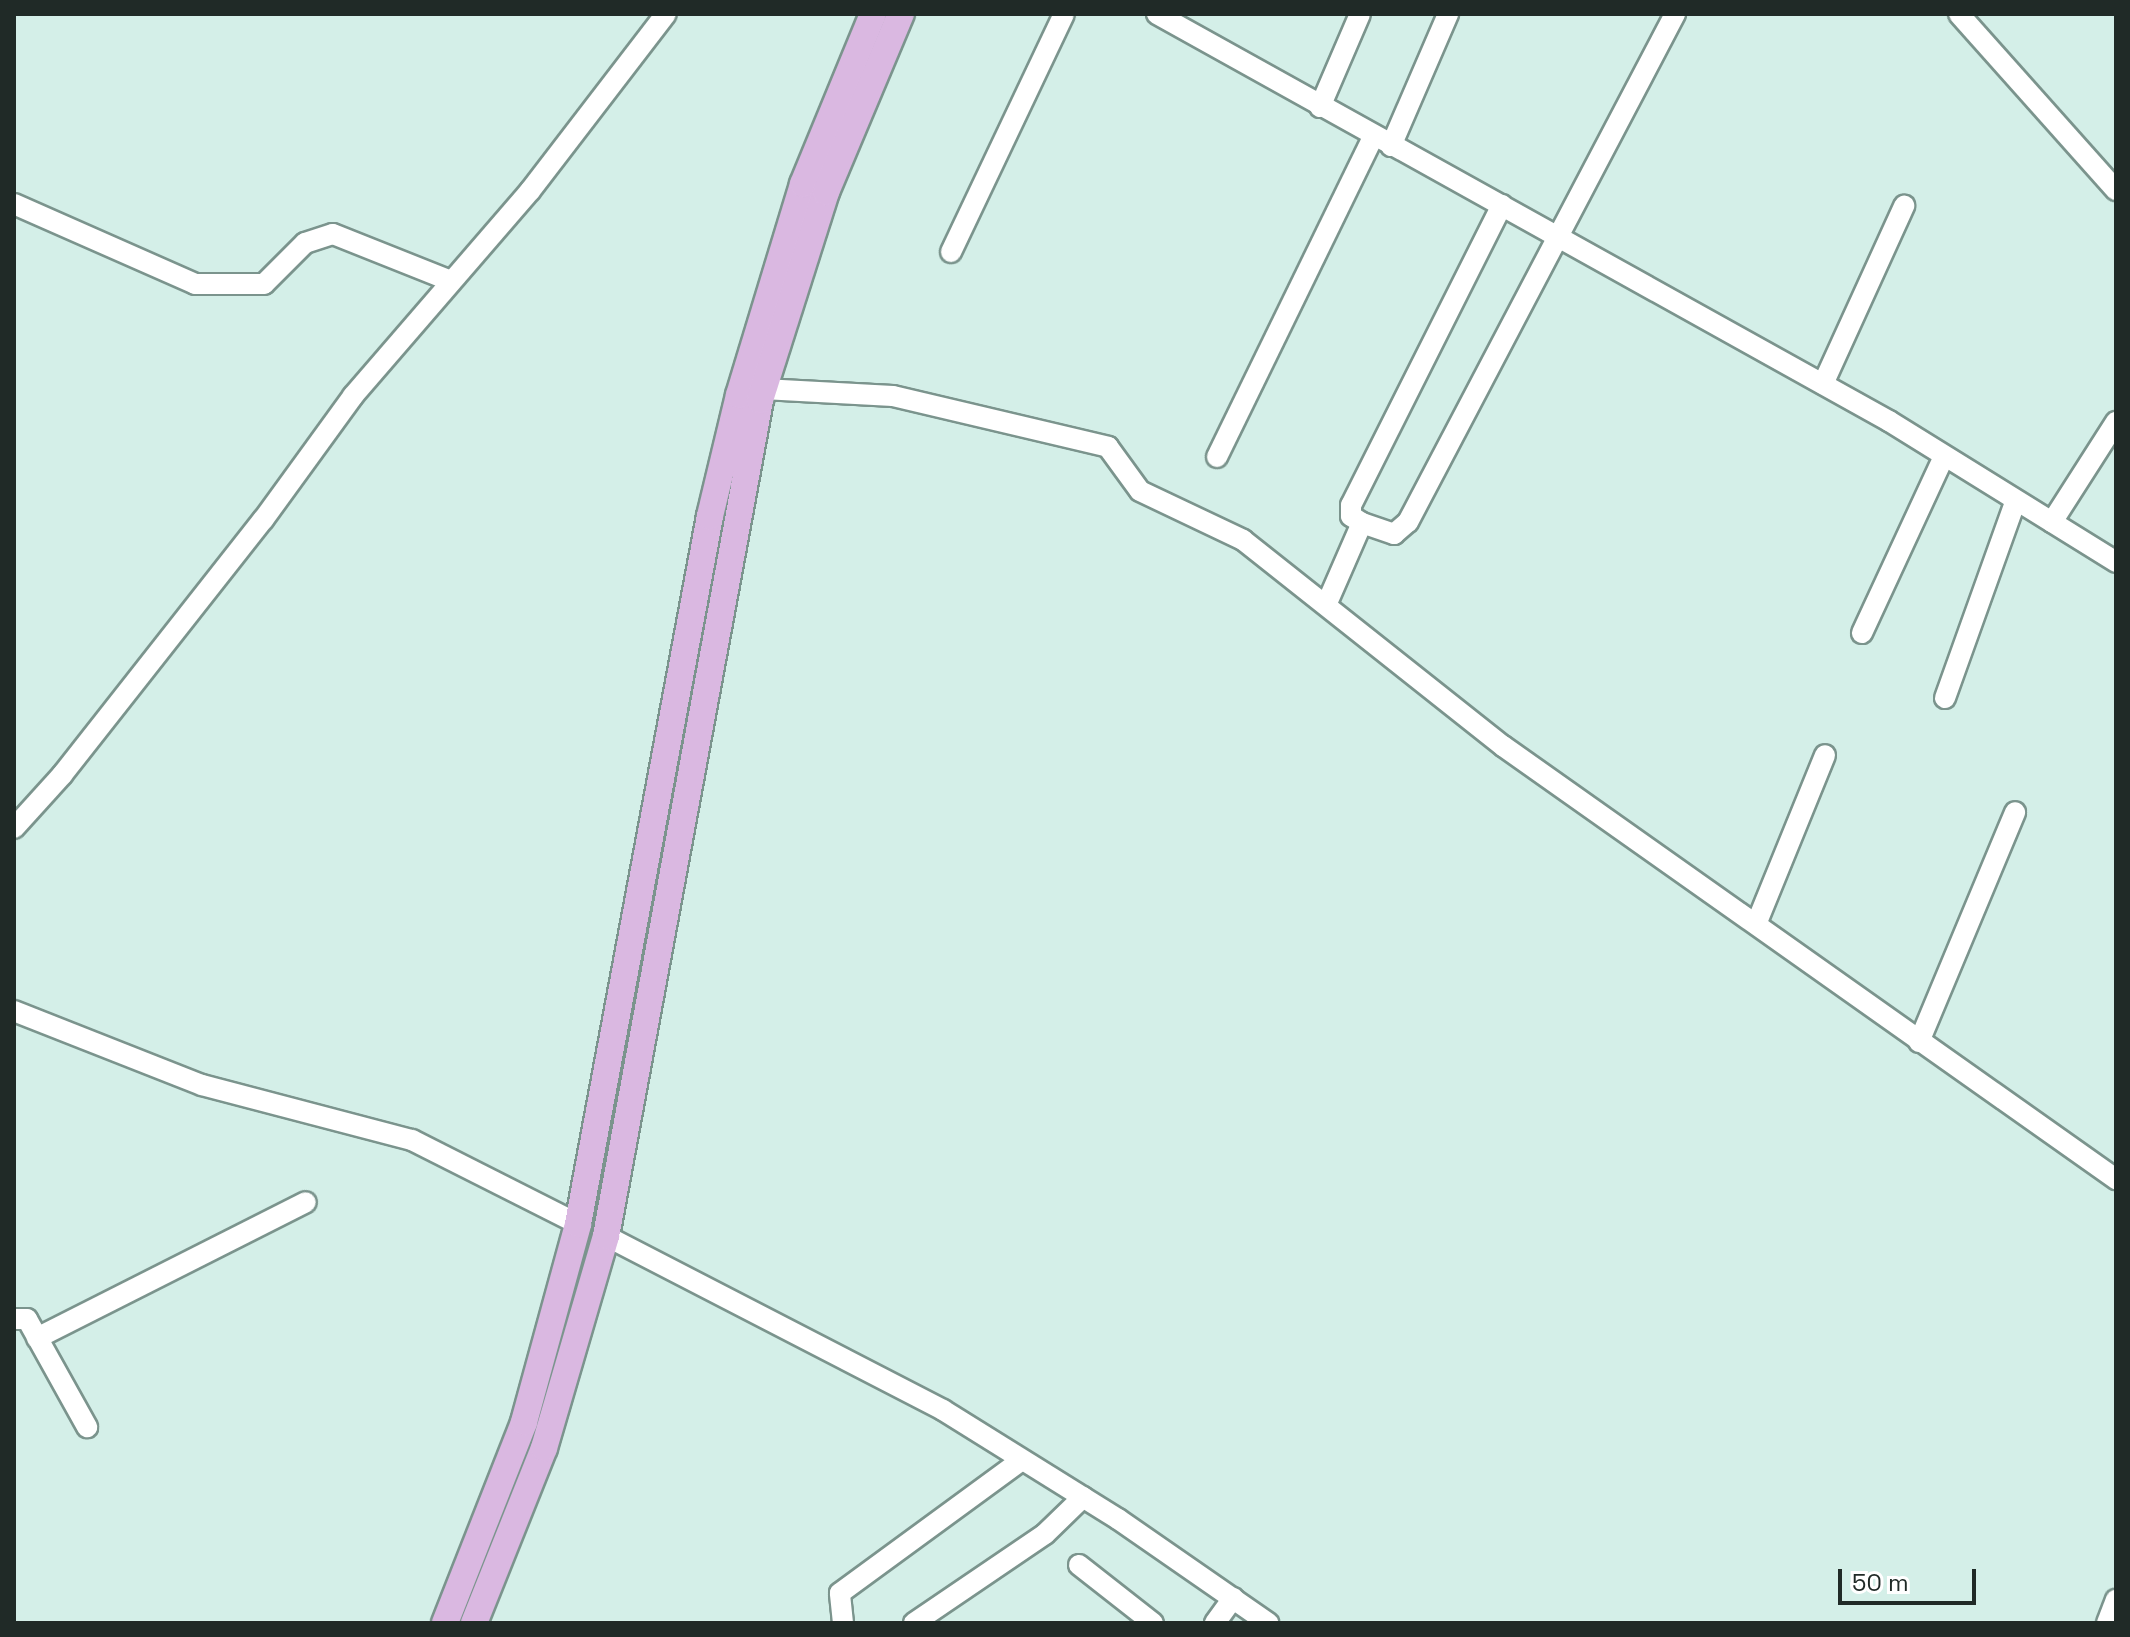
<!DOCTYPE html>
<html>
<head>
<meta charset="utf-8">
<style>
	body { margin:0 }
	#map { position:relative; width:2130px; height:1637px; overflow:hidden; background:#d4efe8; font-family:"Space Grotesk",sans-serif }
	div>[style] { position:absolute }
	.roads { filter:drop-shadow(2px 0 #7b948d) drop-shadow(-2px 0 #7b948d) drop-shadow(0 2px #7b948d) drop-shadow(0 -2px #7b948d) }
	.minor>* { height:20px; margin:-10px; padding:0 10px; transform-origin:10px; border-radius:10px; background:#fff }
	.major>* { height:26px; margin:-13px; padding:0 13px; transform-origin:13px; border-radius:13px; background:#dab8e1 }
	span { translate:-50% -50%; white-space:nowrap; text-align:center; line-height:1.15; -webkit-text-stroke:7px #fff; paint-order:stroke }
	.frame { position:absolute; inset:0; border:16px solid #202a27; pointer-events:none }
	.scale { position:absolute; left:1838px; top:1569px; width:138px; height:36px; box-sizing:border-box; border:4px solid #202a27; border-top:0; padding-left:10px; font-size:24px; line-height:28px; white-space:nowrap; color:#202a27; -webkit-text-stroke:6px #fff; paint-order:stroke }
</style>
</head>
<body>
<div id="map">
	<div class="roads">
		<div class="minor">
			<div style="left:1157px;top:14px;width:838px;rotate:29.07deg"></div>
			<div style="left:1889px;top:421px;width:267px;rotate:31.8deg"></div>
			<div style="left:1959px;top:14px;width:236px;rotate:48.3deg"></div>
			<div style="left:1320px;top:107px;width:101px;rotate:-66.7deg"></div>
			<div style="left:1391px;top:146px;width:144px;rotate:-66.6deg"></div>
			<div style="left:14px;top:204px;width:198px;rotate:23.8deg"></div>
			<div style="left:195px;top:284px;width:69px"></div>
			<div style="left:264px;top:284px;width:58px;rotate:-45deg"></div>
			<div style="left:305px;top:243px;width:29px;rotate:-18deg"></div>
			<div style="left:333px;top:234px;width:127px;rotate:21.7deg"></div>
			<div style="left:1502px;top:205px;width:336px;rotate:116.7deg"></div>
			<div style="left:1351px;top:505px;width:11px;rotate:90deg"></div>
			<div style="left:1351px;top:516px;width:13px;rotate:32deg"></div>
			<div style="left:1362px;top:523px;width:34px;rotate:19deg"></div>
			<div style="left:1394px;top:534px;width:18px;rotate:-41deg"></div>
			<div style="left:1408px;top:522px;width:574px;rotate:-62.27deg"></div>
			<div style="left:951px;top:252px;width:263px;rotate:-64.6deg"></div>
			<div style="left:1823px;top:384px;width:196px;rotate:-65.5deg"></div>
			<div style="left:763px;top:389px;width:130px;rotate:3.1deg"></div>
			<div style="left:893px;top:396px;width:221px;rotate:13.3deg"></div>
			<div style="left:1108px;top:447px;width:54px;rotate:54deg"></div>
			<div style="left:1140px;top:491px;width:114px;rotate:25.4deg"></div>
			<div style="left:1243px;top:540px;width:332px;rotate:38.4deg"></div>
			<div style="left:1503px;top:746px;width:751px;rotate:35.24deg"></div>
			<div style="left:1217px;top:457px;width:356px;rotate:-64deg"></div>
			<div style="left:2052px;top:522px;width:119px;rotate:-57.4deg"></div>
			<div style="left:1327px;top:603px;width:87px;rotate:-66.4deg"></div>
			<div style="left:1862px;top:633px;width:195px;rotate:-65.1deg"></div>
			<div style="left:1945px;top:698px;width:210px;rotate:-70.3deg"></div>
			<div style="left:14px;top:828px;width:72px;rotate:-47.8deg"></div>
			<div style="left:62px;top:775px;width:325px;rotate:-51.8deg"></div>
			<div style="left:263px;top:520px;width:153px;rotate:-54deg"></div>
			<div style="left:353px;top:396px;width:271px;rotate:-49.2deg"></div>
			<div style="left:530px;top:191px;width:223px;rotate:-52.5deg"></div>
			<div style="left:1757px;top:922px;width:180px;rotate:-67.8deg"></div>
			<div style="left:14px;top:1011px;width:202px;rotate:21.5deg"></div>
			<div style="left:202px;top:1085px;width:217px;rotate:14.7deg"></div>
			<div style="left:412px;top:1140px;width:186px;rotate:26.8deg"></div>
			<div style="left:1919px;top:1042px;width:249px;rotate:-67.3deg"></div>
			<div style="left:606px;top:1236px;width:379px;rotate:27.3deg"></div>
			<div style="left:943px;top:1410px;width:206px;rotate:31.9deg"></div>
			<div style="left:1118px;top:1519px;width:183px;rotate:34.7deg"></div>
			<div style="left:14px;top:1319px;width:13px"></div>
			<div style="left:27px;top:1319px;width:124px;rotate:60.9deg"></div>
			<div style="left:37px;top:1338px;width:301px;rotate:-26.8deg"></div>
			<div style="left:1079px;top:1565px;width:94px;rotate:38.1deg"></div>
			<div style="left:843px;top:1623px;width:30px;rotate:-96deg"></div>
			<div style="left:840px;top:1593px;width:225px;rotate:-36.2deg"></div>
			<div style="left:914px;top:1623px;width:158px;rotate:-34.2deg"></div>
			<div style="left:1045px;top:1534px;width:53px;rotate:-44.2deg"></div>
			<div style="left:1215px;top:1623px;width:31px;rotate:-54deg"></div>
			<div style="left:2107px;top:1623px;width:25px;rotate:-69deg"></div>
		</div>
		<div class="major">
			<div style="left:445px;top:1623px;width:216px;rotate:-68.5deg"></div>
			<div style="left:524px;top:1422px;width:205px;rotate:-74.7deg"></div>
			<div style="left:578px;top:1224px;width:720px;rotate:-79.44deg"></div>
			<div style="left:710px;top:516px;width:124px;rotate:-76.5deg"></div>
			<div style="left:739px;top:395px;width:220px;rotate:-73.1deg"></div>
			<div style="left:803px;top:184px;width:184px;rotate:-67.6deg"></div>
			<div style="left:474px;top:1623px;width:188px;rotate:-68.2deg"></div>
			<div style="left:544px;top:1448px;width:221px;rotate:-73.7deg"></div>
			<div style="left:606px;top:1236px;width:850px;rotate:-79.56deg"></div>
			<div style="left:760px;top:400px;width:218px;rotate:-72.4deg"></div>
			<div style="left:826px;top:192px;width:193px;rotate:-67.2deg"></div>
		</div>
	</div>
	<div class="frame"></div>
	<div class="scale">50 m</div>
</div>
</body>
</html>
